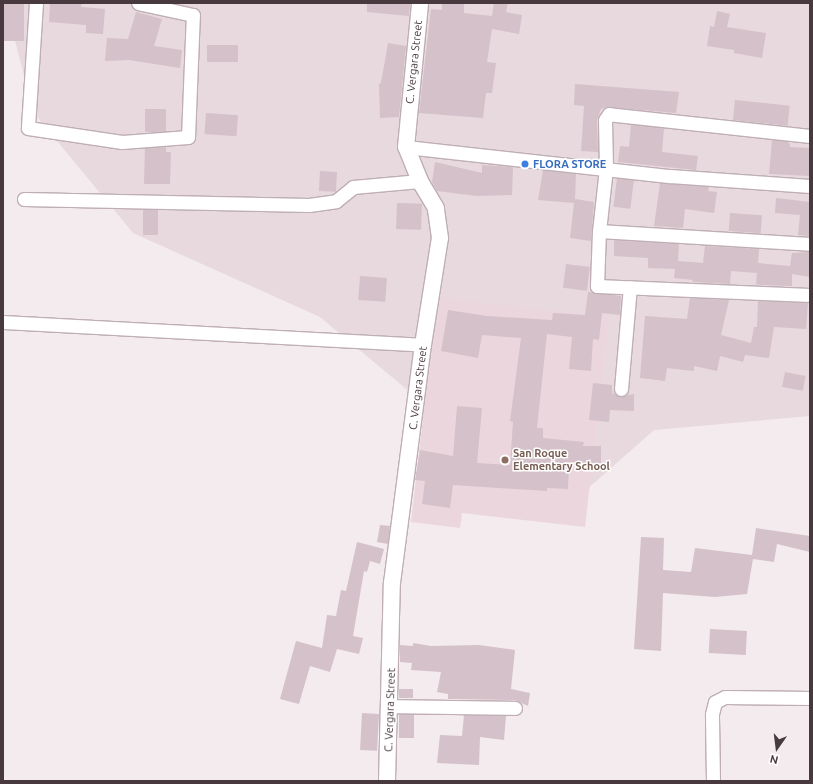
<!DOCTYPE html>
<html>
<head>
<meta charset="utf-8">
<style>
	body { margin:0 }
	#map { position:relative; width:813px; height:784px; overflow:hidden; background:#f4ebee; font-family:Ubuntu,sans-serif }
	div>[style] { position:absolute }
	.residential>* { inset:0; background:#e7d9de }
	.education>* { inset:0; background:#ecd6dd }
	.building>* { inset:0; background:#d5c1c9; transform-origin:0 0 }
	.roads { filter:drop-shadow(1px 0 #bfaeb4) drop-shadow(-1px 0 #bfaeb4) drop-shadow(0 1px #bfaeb4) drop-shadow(0 -1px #bfaeb4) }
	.minor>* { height:13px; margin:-6.5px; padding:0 6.5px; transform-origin:6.5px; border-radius:6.5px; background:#fff }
	.tertiary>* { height:16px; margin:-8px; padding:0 8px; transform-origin:8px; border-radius:8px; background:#fff }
	.dots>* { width:11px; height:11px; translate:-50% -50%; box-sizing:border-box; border:2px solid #fff; border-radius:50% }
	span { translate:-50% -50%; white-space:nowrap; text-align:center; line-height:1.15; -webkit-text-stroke:3px #fff; paint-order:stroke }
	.street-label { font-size:11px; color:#48393f }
	.shop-label { font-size:11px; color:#366cbe; font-weight:700 }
	.left { translate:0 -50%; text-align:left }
	.education-label { font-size:11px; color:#785e54; font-weight:700 }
	.frame { position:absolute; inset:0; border:4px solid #48393f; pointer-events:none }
	.north { position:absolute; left:757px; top:728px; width:40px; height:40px; -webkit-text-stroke:3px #fff; paint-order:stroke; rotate:194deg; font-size:11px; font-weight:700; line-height:16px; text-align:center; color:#48393f }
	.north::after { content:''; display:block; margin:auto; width:14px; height:18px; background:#48393f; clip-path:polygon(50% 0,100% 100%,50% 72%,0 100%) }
</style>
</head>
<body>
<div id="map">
	<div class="residential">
		<div style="clip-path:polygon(5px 3px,810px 3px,810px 416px,654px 430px,559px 514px,448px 492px,417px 398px,320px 317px,133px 233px,34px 113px)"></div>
	</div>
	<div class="education">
		<div style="clip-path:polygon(437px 297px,609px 318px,585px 527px,462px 513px,460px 528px,411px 522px)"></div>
	</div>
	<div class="building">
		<div style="left:3px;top:3px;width:21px;height:38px"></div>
		<div style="clip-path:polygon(50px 3px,82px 3px,81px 7px,105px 9px,103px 34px,86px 33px,86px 25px,49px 22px)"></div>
		<div style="clip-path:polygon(367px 3px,410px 3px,409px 16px,367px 12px)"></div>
		<div style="clip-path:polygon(442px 3px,464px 3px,464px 13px,492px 16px,494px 3px,508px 3px,506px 12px,522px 15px,519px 34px,492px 29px,487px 62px,496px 63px,492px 93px,486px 93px,483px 118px,419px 113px,431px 9px,442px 10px)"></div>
		<div style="clip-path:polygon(717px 11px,730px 14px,727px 27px,766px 33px,762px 58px,734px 53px,734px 50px,707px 46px,710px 26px,714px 27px)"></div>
		<div style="clip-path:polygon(136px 12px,162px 19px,154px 46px,182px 50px,180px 68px,129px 60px,105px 61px,107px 38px,128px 39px)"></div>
		<div style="clip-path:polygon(388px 43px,406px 46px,399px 117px,380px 118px,379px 84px,381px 83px)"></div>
		<div style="left:207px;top:45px;width:31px;height:17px"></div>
		<div style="clip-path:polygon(575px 84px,679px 92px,676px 113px,606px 107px,601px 109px,597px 120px,598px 152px,581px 151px,584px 106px,574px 105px)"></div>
		<div style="left:735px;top:100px;width:55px;height:20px;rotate:6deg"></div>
		<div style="left:145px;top:109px;width:21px;height:23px"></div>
		<div style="left:206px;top:113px;width:32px;height:21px;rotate:4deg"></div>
		<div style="clip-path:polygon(631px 124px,664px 128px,662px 152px,698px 156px,696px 170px,618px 162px,620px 146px,629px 147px)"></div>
		<div style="clip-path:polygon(772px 140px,786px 141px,790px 144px,790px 147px,810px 148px,810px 176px,769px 174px)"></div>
		<div style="clip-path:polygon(166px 147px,166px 152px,171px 152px,170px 184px,144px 184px,145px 148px)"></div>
		<div style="clip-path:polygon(435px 162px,482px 173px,482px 165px,513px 167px,512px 195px,477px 196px,437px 191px,432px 182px)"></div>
		<div style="clip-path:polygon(543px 170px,576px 174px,575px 199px,594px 202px,591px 241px,570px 238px,574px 203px,538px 200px)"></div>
		<div style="left:320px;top:171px;width:17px;height:20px;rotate:3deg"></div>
		<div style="left:617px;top:178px;width:17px;height:29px;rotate:7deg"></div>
		<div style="clip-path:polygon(660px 183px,709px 187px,708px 191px,717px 192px,714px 213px,685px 209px,683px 228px,654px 226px)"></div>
		<div style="clip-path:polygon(776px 198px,810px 202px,810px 236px,798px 235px,800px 215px,775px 213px)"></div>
		<div style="left:397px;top:203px;width:25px;height:26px;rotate:2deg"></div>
		<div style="left:143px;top:210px;width:15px;height:25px"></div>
		<div style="left:730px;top:213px;width:32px;height:18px;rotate:4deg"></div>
		<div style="clip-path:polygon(614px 240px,679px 244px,678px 261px,703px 263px,705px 246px,759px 249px,758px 263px,790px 266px,792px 253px,810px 252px,810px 277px,792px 274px,792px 286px,760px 285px,756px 284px,757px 273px,731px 271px,730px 284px,692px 282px,693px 280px,674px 278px,675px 269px,648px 268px,648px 258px,614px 256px)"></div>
		<div style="left:566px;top:264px;width:24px;height:24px;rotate:7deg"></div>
		<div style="left:360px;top:276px;width:27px;height:24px;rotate:4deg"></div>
		<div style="clip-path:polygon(588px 292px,621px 296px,620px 315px,602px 313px,599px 340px,593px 339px,591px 371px,569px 369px,572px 337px,547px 334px,537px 428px,543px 428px,543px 438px,584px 442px,583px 446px,601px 446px,601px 463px,569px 463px,568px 489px,547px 488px,547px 491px,453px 485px,450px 508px,422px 504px,425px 481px,415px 480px,420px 450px,453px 456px,457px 406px,482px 408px,477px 463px,510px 465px,513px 422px,510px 421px,521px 338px,482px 335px,478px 358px,441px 351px,448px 310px,487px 316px,552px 320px,553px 313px,585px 315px)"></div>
		<div style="clip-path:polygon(690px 298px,729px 300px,721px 335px,751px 343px,754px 327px,757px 327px,758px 301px,808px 303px,806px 329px,774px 327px,769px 358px,745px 355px,743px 362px,720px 356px,717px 371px,694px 366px,694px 371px,667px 368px,665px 381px,640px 378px,645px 316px,687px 319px)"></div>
		<div style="left:785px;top:372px;width:21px;height:15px;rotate:11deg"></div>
		<div style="clip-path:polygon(593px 383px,612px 385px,612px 393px,620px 397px,634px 394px,634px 411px,610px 410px,609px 422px,589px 420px)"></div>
		<div style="clip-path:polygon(380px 525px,390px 526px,388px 544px,377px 542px)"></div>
		<div style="clip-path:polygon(756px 528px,810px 536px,810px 552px,777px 544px,774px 562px,753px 559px,747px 594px,715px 597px,663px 593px,661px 651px,634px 649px,641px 537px,664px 538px,663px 570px,691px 572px,695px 548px,752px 555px)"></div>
		<div style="clip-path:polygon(357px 542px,384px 549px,380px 564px,370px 561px,367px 572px,364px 571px,353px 636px,363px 638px,359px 654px,337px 649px,330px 672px,310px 666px,299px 704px,280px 699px,296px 641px,322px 648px,327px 615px,336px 616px,341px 590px,346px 591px)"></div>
		<div style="left:710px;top:629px;width:37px;height:24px;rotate:3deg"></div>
		<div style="clip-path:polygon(413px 643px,431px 646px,479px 645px,515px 650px,511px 689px,530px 693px,528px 706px,515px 700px,448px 699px,448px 694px,437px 692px,441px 672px,411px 670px,412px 663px,400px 662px,400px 645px,413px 646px)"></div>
		<div style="left:413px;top:689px;width:9px;height:14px;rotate:90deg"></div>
		<div style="left:362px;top:713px;width:17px;height:37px;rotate:3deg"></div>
		<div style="left:399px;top:714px;width:15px;height:24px"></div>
		<div style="clip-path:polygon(464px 715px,506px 716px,504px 740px,480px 737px,479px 765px,437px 763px,440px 735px,462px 736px)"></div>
	</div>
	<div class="roads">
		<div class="minor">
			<div style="left:36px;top:3px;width:125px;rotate:93.7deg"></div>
			<div style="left:28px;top:128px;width:95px;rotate:8.5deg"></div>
			<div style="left:122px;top:142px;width:66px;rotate:-4.3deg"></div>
			<div style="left:188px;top:137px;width:122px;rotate:-87.7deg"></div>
			<div style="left:193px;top:15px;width:56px;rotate:-167.7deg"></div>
			<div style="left:810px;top:136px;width:202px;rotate:-173.8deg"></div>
			<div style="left:609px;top:114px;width:7px;rotate:124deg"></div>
			<div style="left:605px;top:120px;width:48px;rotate:88.8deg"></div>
			<div style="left:606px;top:168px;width:63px;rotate:96.3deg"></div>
			<div style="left:599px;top:231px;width:55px;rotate:92.1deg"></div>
			<div style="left:597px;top:286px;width:213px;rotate:2.4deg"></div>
			<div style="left:406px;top:147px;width:266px;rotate:6.3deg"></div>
			<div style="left:670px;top:176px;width:140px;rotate:4.1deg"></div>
			<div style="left:24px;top:199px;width:285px;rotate:1.2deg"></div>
			<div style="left:309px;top:205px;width:27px;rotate:-8deg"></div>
			<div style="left:336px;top:201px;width:22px;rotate:-39deg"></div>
			<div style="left:353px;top:187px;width:67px;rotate:-5.1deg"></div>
			<div style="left:599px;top:231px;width:211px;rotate:3.5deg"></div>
			<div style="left:3px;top:322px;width:421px;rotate:3.1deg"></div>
			<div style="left:621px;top:389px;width:102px;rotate:-85deg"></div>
			<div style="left:390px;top:706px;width:125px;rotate:0.9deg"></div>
			<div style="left:713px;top:781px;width:67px;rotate:-90.9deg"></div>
			<div style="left:712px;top:714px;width:12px;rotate:-76deg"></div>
			<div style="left:715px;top:702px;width:11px;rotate:-27deg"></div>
			<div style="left:725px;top:697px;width:85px;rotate:0.7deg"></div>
		</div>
		<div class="tertiary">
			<div style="left:387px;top:781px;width:198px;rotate:-88.6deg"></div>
			<div style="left:392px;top:583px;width:240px;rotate:-82.6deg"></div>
			<div style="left:423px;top:345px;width:108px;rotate:-81deg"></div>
			<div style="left:440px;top:238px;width:30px;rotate:-98deg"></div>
			<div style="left:436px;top:208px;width:31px;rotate:-121deg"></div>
			<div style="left:420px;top:181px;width:37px;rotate:-112deg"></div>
			<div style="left:406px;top:147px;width:145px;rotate:-84.4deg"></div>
		</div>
	</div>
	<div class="dots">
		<div style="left:525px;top:164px;background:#3f7fe0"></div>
		<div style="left:505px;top:460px;background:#8d6e63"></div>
	</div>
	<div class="street-label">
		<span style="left:414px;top:62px;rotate:-84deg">C. Vergara Street</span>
		<span style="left:418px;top:388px;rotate:-83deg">C. Vergara Street</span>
		<span style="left:390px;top:710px;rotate:-88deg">C. Vergara Street</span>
	</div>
	<div class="shop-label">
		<span class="left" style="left:533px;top:164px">FLORA STORE</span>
	</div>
	<div class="education-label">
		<span class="left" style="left:513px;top:460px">San Roque<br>Elementary School</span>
	</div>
	<div class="frame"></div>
	<div class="north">N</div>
</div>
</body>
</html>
